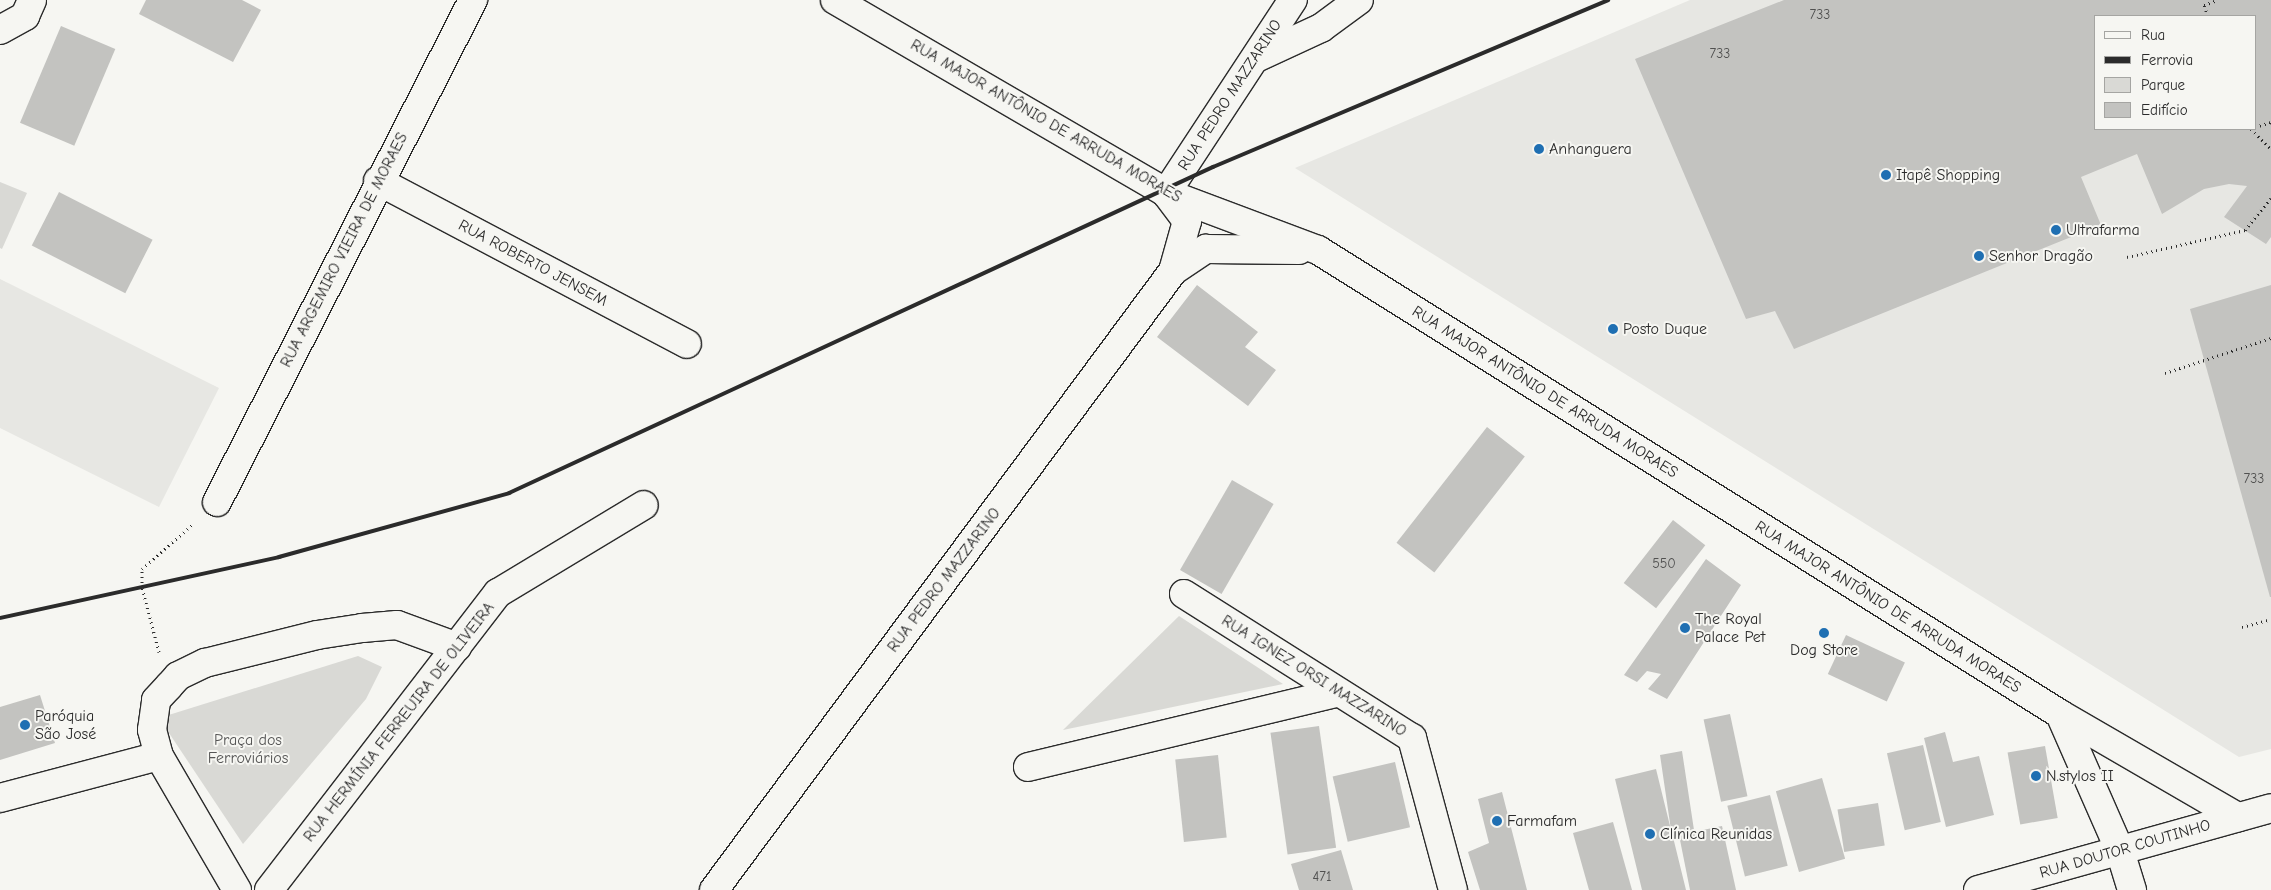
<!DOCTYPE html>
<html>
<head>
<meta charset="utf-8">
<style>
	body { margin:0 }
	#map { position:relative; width:2271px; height:890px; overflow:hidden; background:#f6f6f2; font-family:"Comic Neue",sans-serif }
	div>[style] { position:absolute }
	.built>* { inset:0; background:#e7e7e3 }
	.green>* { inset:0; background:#d9d9d5 }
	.building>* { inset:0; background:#c3c3c0; transform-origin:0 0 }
	.path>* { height:3px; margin-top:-1.5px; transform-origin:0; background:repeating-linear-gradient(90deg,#2b2b2b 0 1px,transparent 0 5px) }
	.roads { filter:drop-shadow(1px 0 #2b2b2b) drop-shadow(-1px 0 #2b2b2b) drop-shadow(0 1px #2b2b2b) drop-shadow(0 -1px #2b2b2b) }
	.minor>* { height:28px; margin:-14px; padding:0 14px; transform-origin:14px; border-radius:14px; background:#f6f6f2 }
	.major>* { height:28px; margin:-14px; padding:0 14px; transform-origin:14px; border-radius:14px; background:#f6f6f2 }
	.rail>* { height:4px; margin:-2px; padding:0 2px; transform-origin:2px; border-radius:2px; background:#2b2b2b }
	.dots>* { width:14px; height:14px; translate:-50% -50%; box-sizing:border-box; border:2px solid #f6f6f2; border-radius:50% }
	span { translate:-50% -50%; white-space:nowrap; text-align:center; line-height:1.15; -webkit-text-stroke:4px #f6f6f2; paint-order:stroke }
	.number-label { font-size:14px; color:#515150 }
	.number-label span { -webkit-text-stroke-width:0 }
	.street-label { font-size:16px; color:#2b2b2b }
	.poi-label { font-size:16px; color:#2b2b2b }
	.left { translate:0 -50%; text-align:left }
	.park-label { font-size:16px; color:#565656 }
	.legend { position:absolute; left:2094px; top:15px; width:162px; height:115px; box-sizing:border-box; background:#f6f6f2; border:1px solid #a5a5a2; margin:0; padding:6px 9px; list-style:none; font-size:15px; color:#2b2b2b }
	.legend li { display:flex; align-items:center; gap:10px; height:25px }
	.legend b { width:25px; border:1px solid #a5a5a2 }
</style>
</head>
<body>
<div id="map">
	<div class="built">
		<div style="clip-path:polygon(evenodd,1690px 0,2271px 0,2271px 749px,2239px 757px,1295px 168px,1690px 0,2095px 16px,2255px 16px,2255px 129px,2095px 129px,2095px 16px)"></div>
		<div style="clip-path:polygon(0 279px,219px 388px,159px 507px,0 428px)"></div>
	</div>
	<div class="green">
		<div style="clip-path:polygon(0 182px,27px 193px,2px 249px,0 248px)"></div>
		<div style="clip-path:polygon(1179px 616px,1283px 684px,1063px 730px)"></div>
		<div style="clip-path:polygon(358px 656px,382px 667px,366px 699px,243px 844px,159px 718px)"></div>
	</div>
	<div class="building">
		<div style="clip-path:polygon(146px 0,242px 0,261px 10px,233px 62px,139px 14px)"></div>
		<div style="clip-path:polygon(evenodd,1784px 0,2271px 0,2271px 237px,2266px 244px,2224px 217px,2247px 186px,2229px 184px,2204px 189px,2162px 214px,2137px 154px,2081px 177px,2101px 225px,1794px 349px,1775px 311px,1746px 319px,1635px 59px,1784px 0,2095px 16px,2255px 16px,2255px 129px,2095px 129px,2095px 16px)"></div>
		<div style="left:61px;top:26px;width:59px;height:105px;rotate:23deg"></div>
		<div style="left:59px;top:192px;width:105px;height:60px;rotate:27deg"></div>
		<div style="clip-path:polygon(1197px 285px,1258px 332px,1245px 347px,1276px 370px,1248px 406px,1157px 337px)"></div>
		<div style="clip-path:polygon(2271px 285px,2271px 597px,2270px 597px,2190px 309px)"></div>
		<div style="left:1487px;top:427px;width:48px;height:147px;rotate:38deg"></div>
		<div style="left:1232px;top:480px;width:48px;height:104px;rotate:30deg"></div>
		<div style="left:1673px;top:520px;width:41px;height:80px;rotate:38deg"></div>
		<div style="clip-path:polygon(1706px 559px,1741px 585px,1667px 699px,1648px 689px,1661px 674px,1647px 671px,1637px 682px,1624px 675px)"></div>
		<div style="left:1846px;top:635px;width:65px;height:43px;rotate:25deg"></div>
		<div style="clip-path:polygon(40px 695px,55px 743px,0 760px,0 707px)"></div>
		<div style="left:1730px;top:714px;width:84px;height:27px;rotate:78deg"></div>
		<div style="left:1319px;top:726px;width:123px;height:49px;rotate:82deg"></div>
		<div style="clip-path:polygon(1945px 732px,1953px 762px,1979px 756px,1994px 815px,1946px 827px,1924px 738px)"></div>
		<div style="left:1923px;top:745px;width:79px;height:37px;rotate:77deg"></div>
		<div style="left:2045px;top:746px;width:73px;height:38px;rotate:80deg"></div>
		<div style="clip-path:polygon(1682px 751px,1694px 830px,1672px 833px,1686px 890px,1642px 890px,1615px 779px,1656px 769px,1671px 830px,1660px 755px)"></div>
		<div style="left:1218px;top:755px;width:83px;height:43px;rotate:84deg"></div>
		<div style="left:1395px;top:762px;width:67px;height:64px;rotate:77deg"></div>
		<div style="left:1822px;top:778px;width:84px;height:48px;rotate:74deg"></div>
		<div style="clip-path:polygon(1502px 792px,1527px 890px,1480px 890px,1468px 852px,1489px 843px,1478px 799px)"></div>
		<div style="left:1770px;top:795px;width:73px;height:44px;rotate:76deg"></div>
		<div style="left:1878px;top:803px;width:43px;height:41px;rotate:81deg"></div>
		<div style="clip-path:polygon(1613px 822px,1632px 890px,1589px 890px,1573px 833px)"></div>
		<div style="clip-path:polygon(1722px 826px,1736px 890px,1690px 890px,1679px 835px)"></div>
		<div style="clip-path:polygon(1341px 850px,1353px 890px,1299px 890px,1291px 864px)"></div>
	</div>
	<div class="path">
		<div style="left:2208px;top:16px;width:12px;rotate:-110deg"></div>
		<div style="left:2204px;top:5px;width:14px;rotate:-21deg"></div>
		<div style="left:2255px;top:127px;width:17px;rotate:-17deg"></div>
		<div style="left:2251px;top:129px;width:28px;rotate:45deg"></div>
		<div style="left:2127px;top:257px;width:121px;rotate:-12.9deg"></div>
		<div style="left:2245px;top:230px;width:41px;rotate:-50.9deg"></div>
		<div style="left:2165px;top:373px;width:112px;rotate:-18.3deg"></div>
		<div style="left:2242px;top:627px;width:30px;rotate:-15deg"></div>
		<div style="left:159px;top:652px;width:67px;rotate:-104.7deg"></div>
		<div style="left:142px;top:587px;width:18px;rotate:-90deg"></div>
		<div style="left:142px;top:569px;width:69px;rotate:-41.5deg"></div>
	</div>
	<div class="roads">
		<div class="minor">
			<div style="left:835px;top:0;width:383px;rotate:30.2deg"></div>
			<div style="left:1166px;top:193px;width:162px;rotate:20.6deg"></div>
			<div style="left:1318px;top:250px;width:875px;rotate:32.02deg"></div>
			<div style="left:2060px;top:714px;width:206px;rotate:30.1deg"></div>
			<div style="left:0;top:30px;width:29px;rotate:-29deg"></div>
			<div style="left:25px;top:16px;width:17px;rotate:-66deg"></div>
			<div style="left:1256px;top:58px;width:72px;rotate:-24.8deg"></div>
			<div style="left:1321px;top:28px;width:47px;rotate:-36.4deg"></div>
			<div style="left:378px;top:181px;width:349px;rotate:27.8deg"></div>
			<div style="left:1166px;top:193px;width:231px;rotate:-56.7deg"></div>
			<div style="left:1166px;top:193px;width:35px;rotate:53deg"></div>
			<div style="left:1187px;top:221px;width:52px;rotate:105.6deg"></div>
			<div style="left:217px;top:502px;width:564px;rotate:-62.98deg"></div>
			<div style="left:1184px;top:594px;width:270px;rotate:32.3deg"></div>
			<div style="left:1412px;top:738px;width:157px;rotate:74.9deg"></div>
			<div style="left:2060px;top:714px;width:150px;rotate:66.3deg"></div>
			<div style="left:2120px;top:851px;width:41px;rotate:72.9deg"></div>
			<div style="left:1028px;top:767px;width:317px;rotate:-13.5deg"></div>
			<div style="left:0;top:798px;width:164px;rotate:-14.8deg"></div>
			<div style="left:237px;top:890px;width:155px;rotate:-120.2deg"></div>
			<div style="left:159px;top:756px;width:27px;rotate:-105deg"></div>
			<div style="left:152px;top:730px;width:30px;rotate:-82deg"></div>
			<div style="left:156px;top:700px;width:19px;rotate:-47deg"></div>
			<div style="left:169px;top:686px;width:13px;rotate:-48deg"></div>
			<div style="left:178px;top:676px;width:30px;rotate:-26deg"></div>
			<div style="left:205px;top:663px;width:115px;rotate:-14deg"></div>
			<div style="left:317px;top:635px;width:46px;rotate:-8.8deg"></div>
			<div style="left:362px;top:628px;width:35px;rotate:-5deg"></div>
			<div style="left:397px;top:625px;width:64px;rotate:20.1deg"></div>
			<div style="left:269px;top:890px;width:375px;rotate:-52.4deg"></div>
			<div style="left:498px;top:593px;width:170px;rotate:-31.1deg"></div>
			<div style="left:714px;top:890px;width:771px;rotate:-53.44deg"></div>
			<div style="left:1173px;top:271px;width:40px;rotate:-34deg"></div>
			<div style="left:1206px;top:249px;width:93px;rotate:0.6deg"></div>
		</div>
		<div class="major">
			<div style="left:1978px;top:890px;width:304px;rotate:-15.6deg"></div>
		</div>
	</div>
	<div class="rail">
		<div style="left:0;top:618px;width:286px;rotate:-12.3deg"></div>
		<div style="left:279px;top:557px;width:239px;rotate:-15.5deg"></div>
		<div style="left:509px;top:493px;width:776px;rotate:-24.85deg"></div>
		<div style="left:1213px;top:167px;width:429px;rotate:-22.9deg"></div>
	</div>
	<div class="dots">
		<div style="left:1539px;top:149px;background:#1f6fb2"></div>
		<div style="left:1886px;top:175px;background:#1f6fb2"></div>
		<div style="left:2056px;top:230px;background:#1f6fb2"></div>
		<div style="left:1979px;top:256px;background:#1f6fb2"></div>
		<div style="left:1613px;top:329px;background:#1f6fb2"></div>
		<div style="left:1685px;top:628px;background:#1f6fb2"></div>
		<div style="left:1824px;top:633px;background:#1f6fb2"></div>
		<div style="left:25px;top:725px;background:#1f6fb2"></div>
		<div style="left:2036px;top:776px;background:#1f6fb2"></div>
		<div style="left:1497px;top:821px;background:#1f6fb2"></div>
		<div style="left:1650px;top:834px;background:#1f6fb2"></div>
	</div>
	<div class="number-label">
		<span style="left:1820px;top:15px">733</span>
		<span style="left:1720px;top:54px">733</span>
		<span style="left:2254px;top:479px">733</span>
		<span style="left:1664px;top:564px">550</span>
		<span style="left:1322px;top:877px">471</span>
	</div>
	<div class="street-label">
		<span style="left:1230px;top:95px;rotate:-57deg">RUA PEDRO MAZZARINO</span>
		<span style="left:1046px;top:121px;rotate:30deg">RUA MAJOR ANTÔNIO DE ARRUDA MORAES</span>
		<span style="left:344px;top:250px;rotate:-63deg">RUA ARGEMIRO VIEIRA DE MORAES</span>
		<span style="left:533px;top:263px;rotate:28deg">RUA ROBERTO JENSEM</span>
		<span style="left:1545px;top:392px;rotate:32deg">RUA MAJOR ANTÔNIO DE ARRUDA MORAES</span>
		<span style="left:944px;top:580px;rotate:-53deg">RUA PEDRO MAZZARINO</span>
		<span style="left:1888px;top:607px;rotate:32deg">RUA MAJOR ANTÔNIO DE ARRUDA MORAES</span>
		<span style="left:1314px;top:676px;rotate:32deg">RUA IGNEZ ORSI MAZZARINO</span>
		<span style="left:399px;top:722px;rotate:-52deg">RUA HERMÍNIA FERREUIRA DE OLIVEIRA</span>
		<span style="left:2125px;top:849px;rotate:-16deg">RUA DOUTOR COUTINHO</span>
	</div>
	<div class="poi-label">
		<span class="left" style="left:1549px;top:149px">Anhanguera</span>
		<span class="left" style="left:1896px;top:175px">Itapê Shopping</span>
		<span class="left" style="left:2066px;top:230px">Ultrafarma</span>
		<span class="left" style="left:1989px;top:256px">Senhor Dragão</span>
		<span class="left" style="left:1623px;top:329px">Posto Duque</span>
		<span class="left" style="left:1695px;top:628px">The Royal<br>Palace Pet</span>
		<span style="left:1824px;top:650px">Dog Store</span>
		<span class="left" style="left:35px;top:725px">Paróquia<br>São José</span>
		<span class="left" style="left:2046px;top:776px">N.stylos II</span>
		<span class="left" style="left:1507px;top:821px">Farmafam</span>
		<span class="left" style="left:1660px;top:834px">Clínica Reunidas</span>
	</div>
	<div class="park-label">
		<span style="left:248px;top:749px">Praça dos<br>Ferroviários</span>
	</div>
	<ul class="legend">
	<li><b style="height:6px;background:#f6f6f2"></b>Rua</li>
	<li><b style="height:6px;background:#2b2b2b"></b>Ferrovia</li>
	<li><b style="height:14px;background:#d9d9d5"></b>Parque</li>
	<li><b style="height:14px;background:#c3c3c0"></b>Edifício</li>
	</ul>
</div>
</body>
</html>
